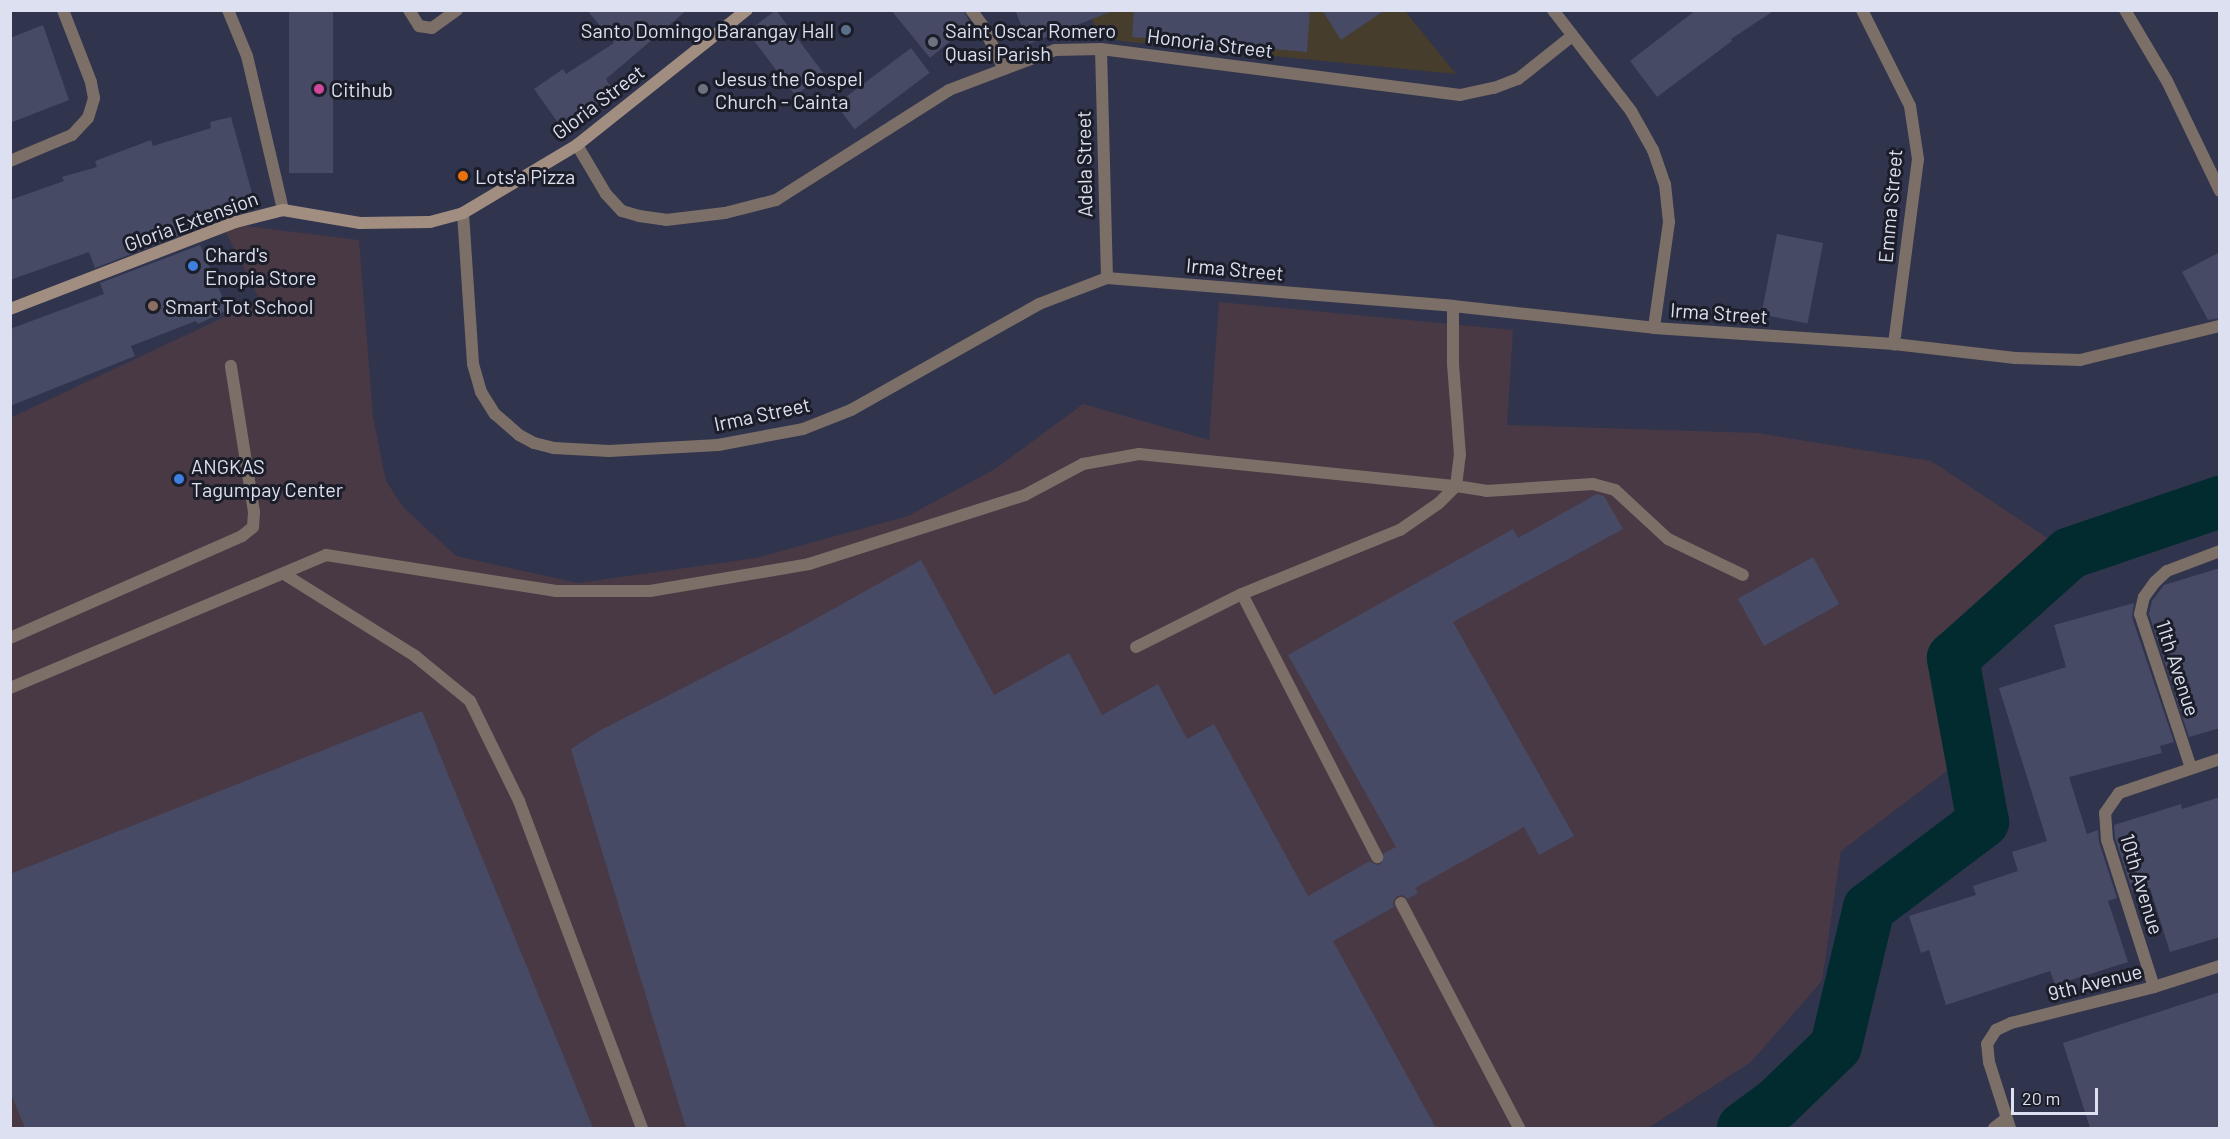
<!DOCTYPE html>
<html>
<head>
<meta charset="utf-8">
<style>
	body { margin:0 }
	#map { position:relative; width:2230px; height:1139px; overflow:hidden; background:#31344d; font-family:Barlow,sans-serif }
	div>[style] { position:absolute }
	.industrial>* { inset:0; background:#483945 }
	.education>* { inset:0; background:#463d2c }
	.river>* { height:52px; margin:-26px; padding:0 26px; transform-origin:26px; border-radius:26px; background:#012b2f }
	.building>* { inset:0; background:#464a64; transform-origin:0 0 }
	.lane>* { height:12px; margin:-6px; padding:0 6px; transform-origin:6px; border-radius:6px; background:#7b6f67 }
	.street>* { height:12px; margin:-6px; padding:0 6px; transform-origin:6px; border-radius:6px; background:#7b6f67 }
	.secondary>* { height:12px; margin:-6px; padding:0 6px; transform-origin:6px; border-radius:6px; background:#a18e81 }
	.dots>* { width:16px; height:16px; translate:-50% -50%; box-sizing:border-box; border:3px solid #1b1d29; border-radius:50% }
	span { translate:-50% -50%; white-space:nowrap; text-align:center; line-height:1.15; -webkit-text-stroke:6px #1b1d29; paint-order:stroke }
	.poi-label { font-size:20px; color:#dde0f0 }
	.right { translate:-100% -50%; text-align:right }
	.left { translate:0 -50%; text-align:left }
	.street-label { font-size:20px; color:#dde0f0 }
	.frame { position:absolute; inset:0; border:12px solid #dde0f0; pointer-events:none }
	.scale { position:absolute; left:2011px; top:1088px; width:87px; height:27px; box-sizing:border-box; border:3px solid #dde0f0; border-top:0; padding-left:8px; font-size:18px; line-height:21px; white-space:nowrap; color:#dde0f0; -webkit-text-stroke:4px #1b1d29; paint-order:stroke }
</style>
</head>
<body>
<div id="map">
	<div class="industrial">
		<div style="clip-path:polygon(245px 226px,359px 240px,373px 417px,386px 481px,403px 507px,456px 556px,578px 583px,756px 558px,908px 516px,995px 469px,1083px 404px,1209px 440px,1219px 302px,1513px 330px,1507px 425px,1757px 433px,1931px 461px,2052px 541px,1937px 637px,1960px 761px,1841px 851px,1822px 981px,1751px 1062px,1648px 1128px,11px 1128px,10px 418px,260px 300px,225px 231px)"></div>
	</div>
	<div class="education">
		<div style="clip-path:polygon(1088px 11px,1405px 11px,1456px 74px,1128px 42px,1100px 37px)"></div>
	</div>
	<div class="river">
		<div style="left:1743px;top:1128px;width:41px;rotate:-36deg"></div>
		<div style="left:1776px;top:1104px;width:83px;rotate:-44deg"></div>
		<div style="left:1836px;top:1046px;width:142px;rotate:-76.6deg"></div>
		<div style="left:1869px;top:908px;width:143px;rotate:-37deg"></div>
		<div style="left:1983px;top:822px;width:167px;rotate:-100.4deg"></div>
		<div style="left:1953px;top:658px;width:157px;rotate:-41.9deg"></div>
		<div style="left:2070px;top:553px;width:158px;rotate:-18.8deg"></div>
	</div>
	<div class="building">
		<div style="left:289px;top:10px;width:44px;height:163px"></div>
		<div style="clip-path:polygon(587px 10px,687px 10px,606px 79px,617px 97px,564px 131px,534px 89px,563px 69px,566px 74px,614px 43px)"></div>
		<div style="left:776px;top:10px;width:80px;height:36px;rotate:53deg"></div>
		<div style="clip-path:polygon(891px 10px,963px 10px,971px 24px,930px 58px)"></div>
		<div style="clip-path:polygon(1015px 10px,1110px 10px,1110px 12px,1029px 44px)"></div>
		<div style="clip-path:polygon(1134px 10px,1310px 10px,1307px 52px,1132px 37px)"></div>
		<div style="clip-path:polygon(1322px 10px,1385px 10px,1341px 40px)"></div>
		<div style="clip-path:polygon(1696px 10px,1775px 10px,1731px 39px,1732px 41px,1657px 97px,1630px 61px)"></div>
		<div style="clip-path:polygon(43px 25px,69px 100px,10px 123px,10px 38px)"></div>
		<div style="left:911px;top:48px;width:31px;height:94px;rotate:53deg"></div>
		<div style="clip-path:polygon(231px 117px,254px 200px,189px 220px,193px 230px,95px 268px,89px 252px,10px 280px,10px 200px,64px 181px,62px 177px,97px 167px,95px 161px,151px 140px,153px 146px,211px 128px,210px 122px)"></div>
		<div style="left:1777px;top:234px;width:47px;height:82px;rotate:11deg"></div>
		<div style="clip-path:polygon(200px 245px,228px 310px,198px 324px,196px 321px,131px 346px,135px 356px,10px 406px,10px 329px,104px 294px,100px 283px)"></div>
		<div style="clip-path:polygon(2220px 252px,2220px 318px,2208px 320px,2182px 272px)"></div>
		<div style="clip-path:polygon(1597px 494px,1604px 496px,1623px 529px,1453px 622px,1574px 836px,1539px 855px,1524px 827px,1415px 888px,1418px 893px,1408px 899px,1402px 895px,1397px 896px,1393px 902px,1394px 907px,1333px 941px,1436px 1128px,686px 1128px,571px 749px,599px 731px,790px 633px,921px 560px,994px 695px,1069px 653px,1102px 715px,1158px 684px,1187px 739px,1214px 724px,1308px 896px,1370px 861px,1376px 865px,1381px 864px,1384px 853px,1396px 847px,1288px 655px,1513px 529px,1518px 538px)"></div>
		<div style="left:1813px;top:557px;width:54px;height:86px;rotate:61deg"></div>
		<div style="clip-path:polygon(2220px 568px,2220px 728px,2189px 737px,2149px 614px,2152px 601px,2164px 585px)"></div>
		<div style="clip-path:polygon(2134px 603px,2132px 617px,2174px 742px,2160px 746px,2162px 753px,2069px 777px,2087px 834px,2098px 830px,2099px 842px,2117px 898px,2108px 901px,2128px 962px,2055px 985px,2050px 971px,1946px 1005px,1929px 950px,1921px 953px,1909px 916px,1976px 895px,1973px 886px,2018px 871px,2012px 852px,2047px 841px,1999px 688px,2066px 667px,2054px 625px)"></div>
		<div style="clip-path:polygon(422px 711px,593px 1128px,25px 1128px,10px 1092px,10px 874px)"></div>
		<div style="clip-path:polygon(2220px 797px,2220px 937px,2170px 952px,2150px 888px,2133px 893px,2115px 838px,2114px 825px,2181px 804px,2182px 809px)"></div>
		<div style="clip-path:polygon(2220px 992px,2220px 1128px,2090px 1128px,2063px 1043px)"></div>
	</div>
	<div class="lane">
		<div style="left:228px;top:10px;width:50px;rotate:67.6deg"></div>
		<div style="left:247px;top:56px;width:158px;rotate:76.8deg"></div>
		<div style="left:10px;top:161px;width:67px;rotate:-22.8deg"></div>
		<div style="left:72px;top:135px;width:23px;rotate:-47deg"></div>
		<div style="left:88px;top:118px;width:21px;rotate:-73deg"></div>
		<div style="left:94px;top:98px;width:16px;rotate:-101deg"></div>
		<div style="left:91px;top:82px;width:77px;rotate:-111.3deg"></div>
		<div style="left:284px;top:574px;width:155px;rotate:32deg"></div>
		<div style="left:415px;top:656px;width:71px;rotate:39.3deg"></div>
		<div style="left:470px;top:701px;width:111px;rotate:63.9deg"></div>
		<div style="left:519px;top:801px;width:349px;rotate:69.4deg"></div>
		<div style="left:1242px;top:594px;width:296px;rotate:62.8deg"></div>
		<div style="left:10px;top:638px;width:253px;rotate:-23.7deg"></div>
		<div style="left:242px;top:536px;width:14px;rotate:-39deg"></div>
		<div style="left:253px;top:527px;width:15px;rotate:-86deg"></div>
		<div style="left:254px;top:512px;width:148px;rotate:-99deg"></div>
		<div style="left:1136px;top:647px;width:119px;rotate:-26.6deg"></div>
		<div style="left:1242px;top:594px;width:170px;rotate:-22.1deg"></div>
		<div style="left:1400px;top:530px;width:47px;rotate:-34.7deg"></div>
		<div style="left:1439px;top:503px;width:24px;rotate:-45deg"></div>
		<div style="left:1456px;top:486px;width:30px;rotate:9deg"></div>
		<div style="left:1486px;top:491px;width:107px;rotate:-3.7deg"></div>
		<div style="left:1593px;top:484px;width:23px;rotate:15deg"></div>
		<div style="left:1615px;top:490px;width:72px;rotate:42.8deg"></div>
		<div style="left:1668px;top:539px;width:83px;rotate:25.6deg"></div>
		<div style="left:10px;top:688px;width:343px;rotate:-22.8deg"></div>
		<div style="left:326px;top:555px;width:233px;rotate:8.9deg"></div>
		<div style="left:556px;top:591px;width:94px"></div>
		<div style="left:650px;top:591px;width:161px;rotate:-9.6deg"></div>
		<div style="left:809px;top:564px;width:227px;rotate:-17.7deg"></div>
		<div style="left:1025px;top:495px;width:66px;rotate:-28.1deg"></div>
		<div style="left:1083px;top:464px;width:57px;rotate:-10.1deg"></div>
		<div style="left:1139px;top:454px;width:319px;rotate:5.8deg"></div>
		<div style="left:1456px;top:486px;width:31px;rotate:-83deg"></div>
		<div style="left:1460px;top:455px;width:91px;rotate:-94.4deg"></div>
		<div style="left:1453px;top:364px;width:58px;rotate:-90deg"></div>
		<div style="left:1401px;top:903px;width:254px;rotate:62.3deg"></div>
	</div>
	<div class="street">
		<div style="left:409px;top:10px;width:19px;rotate:58deg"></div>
		<div style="left:419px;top:26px;width:13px;rotate:9deg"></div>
		<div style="left:432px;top:28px;width:31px;rotate:-36deg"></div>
		<div style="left:971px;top:10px;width:20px;rotate:53deg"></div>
		<div style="left:983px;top:26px;width:48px;rotate:64deg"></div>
		<div style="left:1553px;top:10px;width:128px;rotate:52.3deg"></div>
		<div style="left:1631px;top:111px;width:45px;rotate:60.6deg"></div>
		<div style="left:1653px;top:150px;width:36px;rotate:71deg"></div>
		<div style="left:1665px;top:184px;width:38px;rotate:84deg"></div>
		<div style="left:1669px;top:222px;width:107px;rotate:98.1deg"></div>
		<div style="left:1862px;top:10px;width:107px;rotate:63.4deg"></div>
		<div style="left:1910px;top:106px;width:54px;rotate:81.4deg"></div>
		<div style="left:1918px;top:159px;width:187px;rotate:97.4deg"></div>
		<div style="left:2125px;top:10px;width:82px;rotate:59.4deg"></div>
		<div style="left:2167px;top:81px;width:122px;rotate:64.3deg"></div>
		<div style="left:1101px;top:49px;width:229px;rotate:88.5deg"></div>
		<div style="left:577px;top:145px;width:57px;rotate:59.4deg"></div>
		<div style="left:606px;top:194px;width:23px;rotate:47deg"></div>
		<div style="left:622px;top:211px;width:18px;rotate:16deg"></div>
		<div style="left:639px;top:216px;width:27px;rotate:8deg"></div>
		<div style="left:666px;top:220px;width:59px;rotate:-6.8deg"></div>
		<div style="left:725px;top:213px;width:53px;rotate:-14.3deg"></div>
		<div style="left:776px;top:200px;width:205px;rotate:-32.4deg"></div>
		<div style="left:949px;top:90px;width:113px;rotate:-20.7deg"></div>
		<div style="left:1055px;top:50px;width:46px;rotate:-1.2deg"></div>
		<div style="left:1101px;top:49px;width:362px;rotate:7.3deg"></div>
		<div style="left:1460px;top:95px;width:35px;rotate:-12deg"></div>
		<div style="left:1494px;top:88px;width:26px;rotate:-21deg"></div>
		<div style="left:1518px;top:79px;width:69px;rotate:-38.5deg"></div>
		<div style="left:463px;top:213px;width:151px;rotate:86.2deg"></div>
		<div style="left:473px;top:364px;width:29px;rotate:74deg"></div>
		<div style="left:481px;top:392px;width:26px;rotate:58deg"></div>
		<div style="left:495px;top:414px;width:32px;rotate:41deg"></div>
		<div style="left:519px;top:435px;width:17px;rotate:28deg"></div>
		<div style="left:534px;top:443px;width:21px;rotate:14deg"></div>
		<div style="left:554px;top:448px;width:55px;rotate:3.1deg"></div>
		<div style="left:609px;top:451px;width:109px;rotate:-3.2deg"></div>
		<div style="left:718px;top:445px;width:86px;rotate:-10.7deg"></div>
		<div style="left:803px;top:429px;width:52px;rotate:-21.6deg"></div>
		<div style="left:851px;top:410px;width:216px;rotate:-29.4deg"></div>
		<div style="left:1039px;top:304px;width:73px;rotate:-20.9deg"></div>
		<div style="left:1107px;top:278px;width:347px;rotate:4.6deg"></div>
		<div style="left:1453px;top:306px;width:202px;rotate:6.2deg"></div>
		<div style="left:1654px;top:328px;width:241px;rotate:3.8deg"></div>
		<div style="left:1894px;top:344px;width:122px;rotate:6.6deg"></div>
		<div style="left:2015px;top:358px;width:65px;rotate:1.8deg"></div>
		<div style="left:2080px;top:360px;width:144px;rotate:-13.7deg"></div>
		<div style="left:2191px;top:768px;width:162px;rotate:-108.3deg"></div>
		<div style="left:2140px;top:614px;width:17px;rotate:-77deg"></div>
		<div style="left:2144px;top:597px;width:19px;rotate:-54deg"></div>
		<div style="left:2155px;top:582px;width:16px;rotate:-43deg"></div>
		<div style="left:2167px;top:571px;width:57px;rotate:-20.7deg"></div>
		<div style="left:2154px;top:987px;width:154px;rotate:-107.7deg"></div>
		<div style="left:2107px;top:840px;width:27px;rotate:-94deg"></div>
		<div style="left:2105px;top:813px;width:24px;rotate:-55deg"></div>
		<div style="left:2119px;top:793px;width:107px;rotate:-18.6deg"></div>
		<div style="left:1994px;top:1128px;width:16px;rotate:-38deg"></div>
		<div style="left:2010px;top:1128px;width:69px;rotate:-107.7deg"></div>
		<div style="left:1989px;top:1062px;width:18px;rotate:-96deg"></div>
		<div style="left:1987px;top:1044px;width:17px;rotate:-57deg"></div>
		<div style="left:1996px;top:1030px;width:17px;rotate:-25deg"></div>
		<div style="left:2011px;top:1023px;width:147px;rotate:-14.1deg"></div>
		<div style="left:2154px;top:987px;width:69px;rotate:-17.7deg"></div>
	</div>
	<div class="secondary">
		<div style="left:10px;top:309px;width:242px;rotate:-21.1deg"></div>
		<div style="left:236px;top:222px;width:49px;rotate:-14.3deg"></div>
		<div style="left:283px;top:210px;width:78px;rotate:9.6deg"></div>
		<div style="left:360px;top:223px;width:70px;rotate:-0.8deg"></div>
		<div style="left:430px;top:222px;width:34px;rotate:-15deg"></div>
		<div style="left:463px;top:213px;width:133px;rotate:-30.8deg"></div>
		<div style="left:577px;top:145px;width:217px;rotate:-38.5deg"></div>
	</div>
	<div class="dots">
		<div style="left:846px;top:30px;background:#5c6f8a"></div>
		<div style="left:933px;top:42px;background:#6b7280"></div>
		<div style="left:319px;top:89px;background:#d1479c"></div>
		<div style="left:703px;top:89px;background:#6b7280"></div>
		<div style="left:463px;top:176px;background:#e8710a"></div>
		<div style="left:193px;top:266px;background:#3f7fe0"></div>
		<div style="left:153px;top:306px;background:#8d6e63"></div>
		<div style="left:179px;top:479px;background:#3f7fe0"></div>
	</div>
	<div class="poi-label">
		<span class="right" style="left:834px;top:30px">Santo Domingo Barangay Hall</span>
		<span class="left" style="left:945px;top:42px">Saint Oscar Romero<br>Quasi Parish</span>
		<span class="left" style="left:715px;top:90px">Jesus the Gospel<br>Church - Cainta</span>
		<span class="left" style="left:331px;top:89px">Citihub</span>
		<span class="left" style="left:475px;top:176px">Lots'a Pizza</span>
		<span class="left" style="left:205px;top:266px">Chard's<br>Enopia Store</span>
		<span class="left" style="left:165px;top:306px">Smart Tot School</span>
		<span class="left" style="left:191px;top:478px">ANGKAS<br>Tagumpay Center</span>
	</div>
	<div class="street-label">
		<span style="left:1210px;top:43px;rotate:7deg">Honoria Street</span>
		<span style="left:598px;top:102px;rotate:-37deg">Gloria Street</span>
		<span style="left:1084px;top:164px;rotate:-91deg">Adela Street</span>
		<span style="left:1890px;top:206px;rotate:-85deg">Emma Street</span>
		<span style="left:191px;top:221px;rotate:-20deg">Gloria Extension</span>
		<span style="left:1235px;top:269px;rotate:5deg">Irma Street</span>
		<span style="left:1719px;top:313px;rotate:4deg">Irma Street</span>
		<span style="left:762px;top:414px;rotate:-12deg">Irma Street</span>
		<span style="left:2178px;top:668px;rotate:72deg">11th Avenue</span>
		<span style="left:2142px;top:884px;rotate:73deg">10th Avenue</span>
		<span style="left:2095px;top:982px;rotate:-14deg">9th Avenue</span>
	</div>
	<div class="frame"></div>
	<div class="scale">20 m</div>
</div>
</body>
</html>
